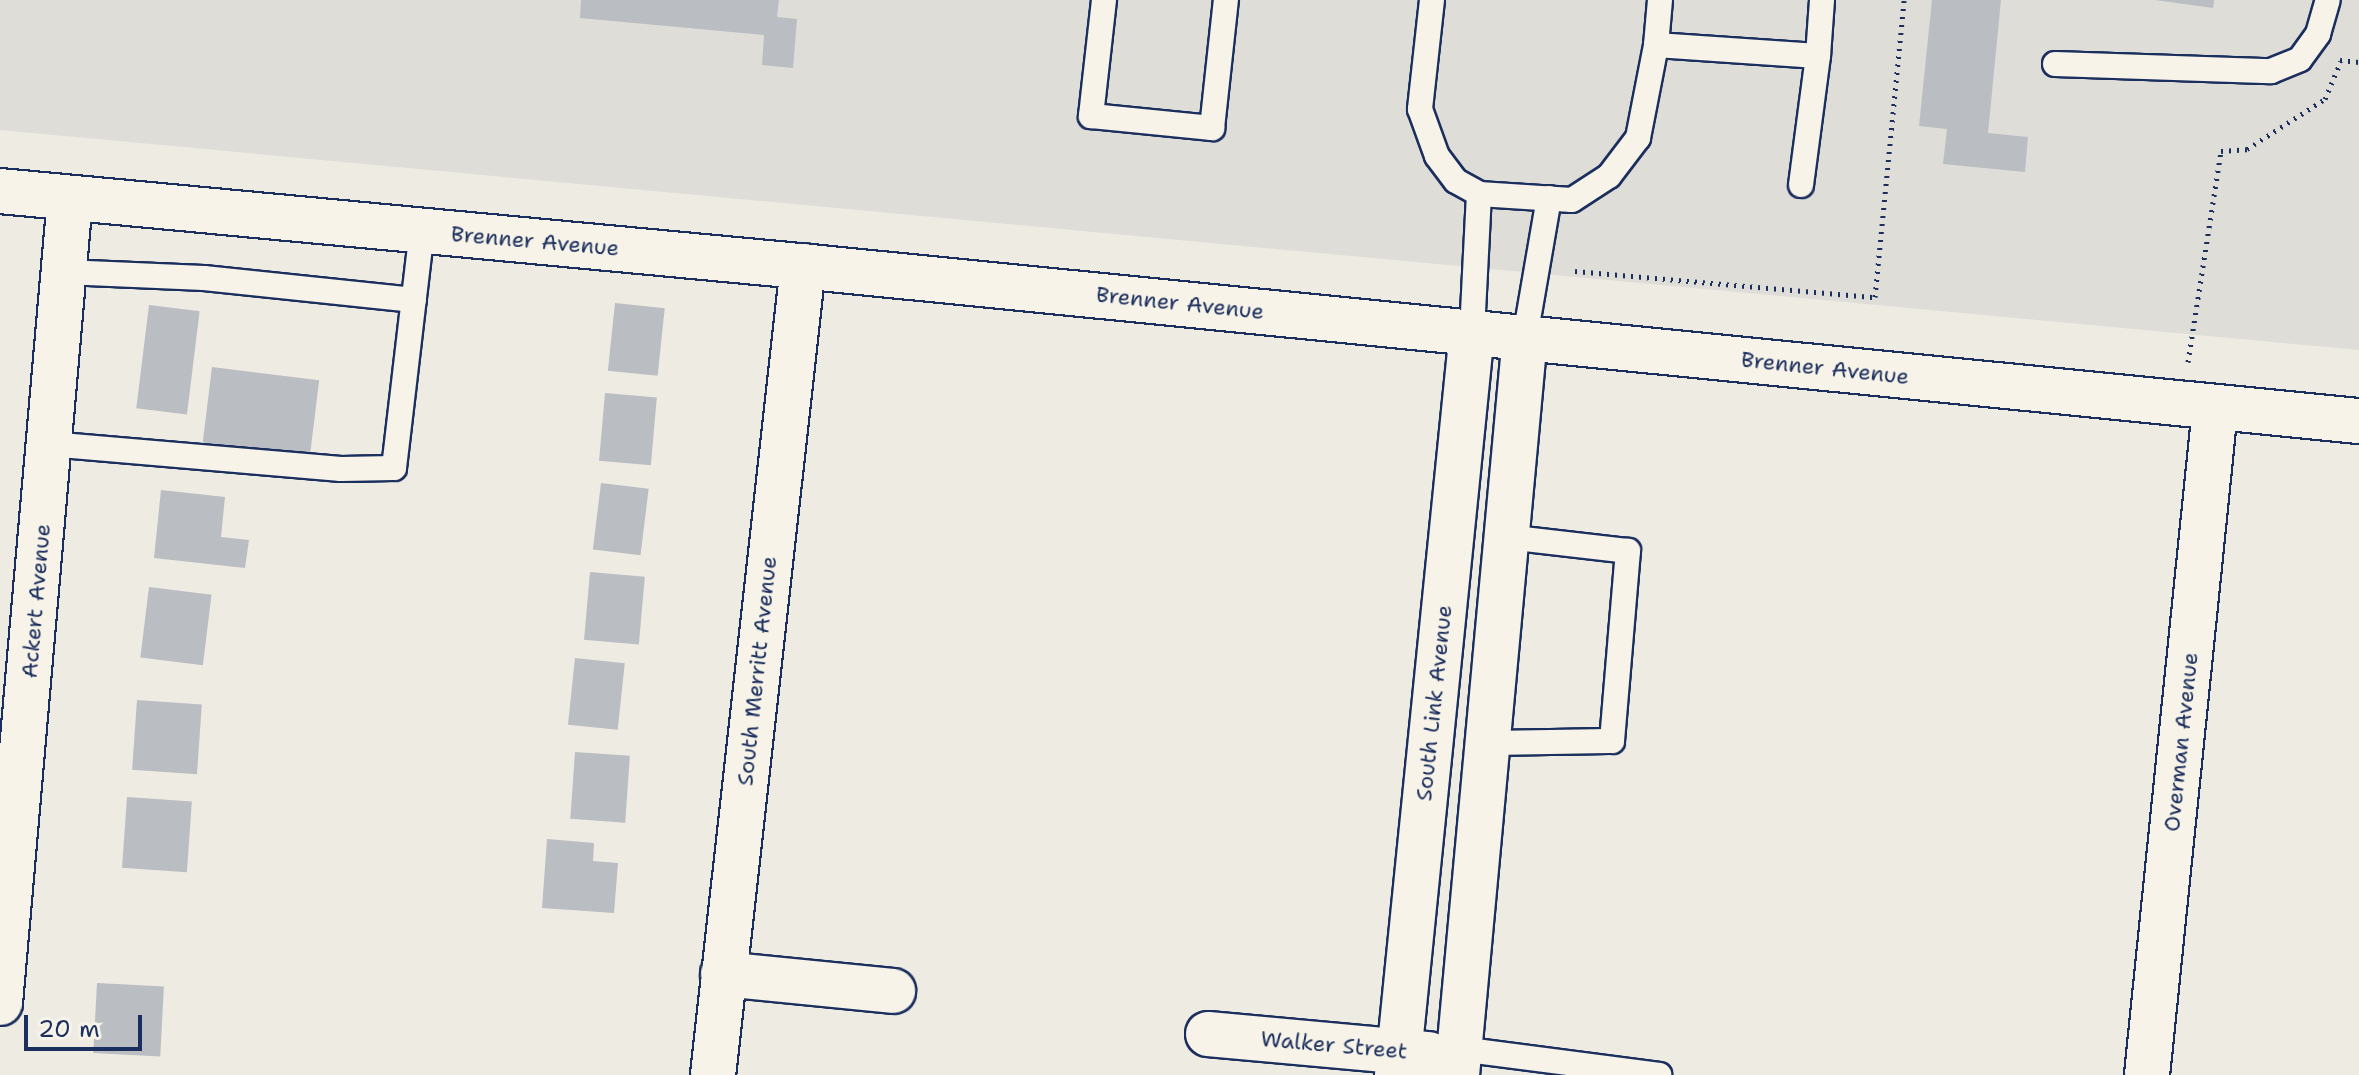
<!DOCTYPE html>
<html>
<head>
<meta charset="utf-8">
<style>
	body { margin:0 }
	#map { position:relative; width:2359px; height:1075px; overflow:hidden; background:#eeebe2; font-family:"Shantell Sans",sans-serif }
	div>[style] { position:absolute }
	.built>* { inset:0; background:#deddd8 }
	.building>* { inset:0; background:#babdc2; transform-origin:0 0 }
	.path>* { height:5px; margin-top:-2.5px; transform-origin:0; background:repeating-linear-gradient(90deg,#1b2f5e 0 2px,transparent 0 8px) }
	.roads { filter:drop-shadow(2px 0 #1b2f5e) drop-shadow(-2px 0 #1b2f5e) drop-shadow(0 2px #1b2f5e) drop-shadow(0 -2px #1b2f5e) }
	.service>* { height:24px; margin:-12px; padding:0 12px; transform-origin:12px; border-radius:12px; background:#f7f3e8 }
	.minor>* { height:44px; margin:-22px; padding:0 22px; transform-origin:22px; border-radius:22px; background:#f7f3e8 }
	.tertiary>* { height:44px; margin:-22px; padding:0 22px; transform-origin:22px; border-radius:22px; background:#f7f3e8 }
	span { translate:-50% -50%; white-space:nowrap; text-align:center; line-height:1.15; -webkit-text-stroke:7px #f7f3e8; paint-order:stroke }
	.street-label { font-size:22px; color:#1b2f5e }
	.scale { position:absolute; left:24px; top:1015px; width:118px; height:36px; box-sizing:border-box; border:4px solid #1b2f5e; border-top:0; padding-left:10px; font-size:24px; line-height:28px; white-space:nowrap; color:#1b2f5e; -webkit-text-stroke:6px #f7f3e8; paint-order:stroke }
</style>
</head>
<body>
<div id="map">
	<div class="built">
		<div style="clip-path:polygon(0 0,2359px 0,2359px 350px,0 130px)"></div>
	</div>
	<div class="building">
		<div style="clip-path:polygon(581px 0,779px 0,777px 17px,797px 19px,793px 68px,762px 65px,764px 35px,580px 18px)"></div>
		<div style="clip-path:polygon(1932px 0,2001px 0,1988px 133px,2028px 137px,2025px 172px,1943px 164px,1947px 129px,1919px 126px)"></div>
		<div style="clip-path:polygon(2155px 0,2214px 0,2213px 8px)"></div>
		<div style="left:615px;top:303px;width:50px;height:68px;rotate:6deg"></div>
		<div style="left:149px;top:305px;width:51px;height:104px;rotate:7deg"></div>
		<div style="left:212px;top:367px;width:108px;height:76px;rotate:7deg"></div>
		<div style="left:605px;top:393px;width:52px;height:68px;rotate:5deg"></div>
		<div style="left:601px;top:483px;width:48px;height:67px;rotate:7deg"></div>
		<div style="clip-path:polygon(161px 490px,225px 497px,221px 537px,249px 540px,245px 568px,154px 558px)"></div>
		<div style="left:590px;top:572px;width:55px;height:68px;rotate:5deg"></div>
		<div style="left:149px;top:587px;width:63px;height:71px;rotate:7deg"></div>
		<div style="left:575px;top:658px;width:50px;height:67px;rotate:6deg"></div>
		<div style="left:137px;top:700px;width:65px;height:70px;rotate:4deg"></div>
		<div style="left:575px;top:752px;width:55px;height:67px;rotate:4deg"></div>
		<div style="left:127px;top:797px;width:65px;height:71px;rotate:4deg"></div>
		<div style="clip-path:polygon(547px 839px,594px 843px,593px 861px,618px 863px,614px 913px,542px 908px)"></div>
		<div style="left:97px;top:983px;width:67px;height:70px;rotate:3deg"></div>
	</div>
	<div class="path">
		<div style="left:2340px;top:60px;width:19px;rotate:6deg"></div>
		<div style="left:1575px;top:271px;width:301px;rotate:5deg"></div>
		<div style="left:1875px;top:297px;width:298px;rotate:-84.4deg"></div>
		<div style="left:2188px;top:362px;width:214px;rotate:-81.1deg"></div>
		<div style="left:2221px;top:151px;width:26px;rotate:-4deg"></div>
		<div style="left:2247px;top:149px;width:93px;rotate:-32.7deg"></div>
		<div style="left:2325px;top:99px;width:41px;rotate:-67.2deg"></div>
	</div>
	<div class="roads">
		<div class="service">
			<div style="left:1104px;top:0;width:117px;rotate:96.4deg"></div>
			<div style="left:1091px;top:116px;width:122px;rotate:5.7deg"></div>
			<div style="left:1212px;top:128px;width:129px;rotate:-83.8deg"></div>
			<div style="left:1432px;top:0;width:110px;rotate:96.3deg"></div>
			<div style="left:1420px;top:109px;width:50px;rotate:70.1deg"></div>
			<div style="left:1437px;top:156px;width:31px;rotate:53deg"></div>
			<div style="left:1456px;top:181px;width:26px;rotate:29deg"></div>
			<div style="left:1479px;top:194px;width:93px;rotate:3.7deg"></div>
			<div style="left:1572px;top:200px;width:44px;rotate:-33deg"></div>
			<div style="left:1609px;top:176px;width:48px;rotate:-52.7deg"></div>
			<div style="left:1638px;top:138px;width:95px;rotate:-79deg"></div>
			<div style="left:1656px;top:45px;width:45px;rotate:-84.9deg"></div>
			<div style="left:1656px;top:45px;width:162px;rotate:3.9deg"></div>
			<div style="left:1818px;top:56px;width:56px;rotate:-85.9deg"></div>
			<div style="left:2055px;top:64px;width:216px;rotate:1.9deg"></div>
			<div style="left:2271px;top:71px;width:31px;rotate:-22deg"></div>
			<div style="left:2300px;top:59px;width:31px;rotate:-54deg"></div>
			<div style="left:2318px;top:34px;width:35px;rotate:-74deg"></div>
			<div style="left:1801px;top:185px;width:130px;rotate:-82.5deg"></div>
			<div style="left:64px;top:272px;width:140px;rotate:2.5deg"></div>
			<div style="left:204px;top:278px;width:211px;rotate:6deg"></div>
			<div style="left:1472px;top:332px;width:138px;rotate:-87.1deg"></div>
			<div style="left:1525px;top:337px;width:141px;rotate:-80.2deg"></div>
			<div style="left:49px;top:444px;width:293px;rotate:4.9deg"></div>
			<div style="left:341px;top:469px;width:53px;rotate:-1.1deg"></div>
			<div style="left:394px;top:468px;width:239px;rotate:-83.3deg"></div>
			<div style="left:1488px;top:743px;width:124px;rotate:-0.9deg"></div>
			<div style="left:1612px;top:741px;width:191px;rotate:-85.2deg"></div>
			<div style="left:1628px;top:551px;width:122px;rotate:-173.4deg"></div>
			<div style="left:1460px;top:1049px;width:201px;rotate:7.4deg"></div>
		</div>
		<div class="minor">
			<div style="left:723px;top:974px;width:171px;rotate:5.7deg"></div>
			<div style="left:0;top:1003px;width:808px;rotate:-85.03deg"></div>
			<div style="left:1208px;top:1034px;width:222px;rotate:5.2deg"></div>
			<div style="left:713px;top:1075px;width:814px;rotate:-83.65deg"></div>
			<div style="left:1397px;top:1075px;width:747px;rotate:-84.24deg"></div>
			<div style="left:1457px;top:1075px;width:741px;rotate:-84.74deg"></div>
			<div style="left:2147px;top:1075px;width:669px;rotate:-84.17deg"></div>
		</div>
		<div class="tertiary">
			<div style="left:0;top:191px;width:824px;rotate:5.36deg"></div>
			<div style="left:820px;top:268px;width:1547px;rotate:5.68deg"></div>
		</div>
	</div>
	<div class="street-label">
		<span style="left:535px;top:241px;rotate:5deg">Brenner Avenue</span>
		<span style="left:1180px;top:303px;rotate:6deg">Brenner Avenue</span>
		<span style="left:1825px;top:368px;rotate:6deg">Brenner Avenue</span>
		<span style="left:36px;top:601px;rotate:-85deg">Ackert Avenue</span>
		<span style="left:757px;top:671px;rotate:-84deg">South Merritt Avenue</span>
		<span style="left:1434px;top:703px;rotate:-84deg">South Link Avenue</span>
		<span style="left:2181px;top:742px;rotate:-84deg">Overman Avenue</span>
		<span style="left:1334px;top:1045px;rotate:5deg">Walker Street</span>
	</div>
	<div class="scale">20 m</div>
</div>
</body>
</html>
